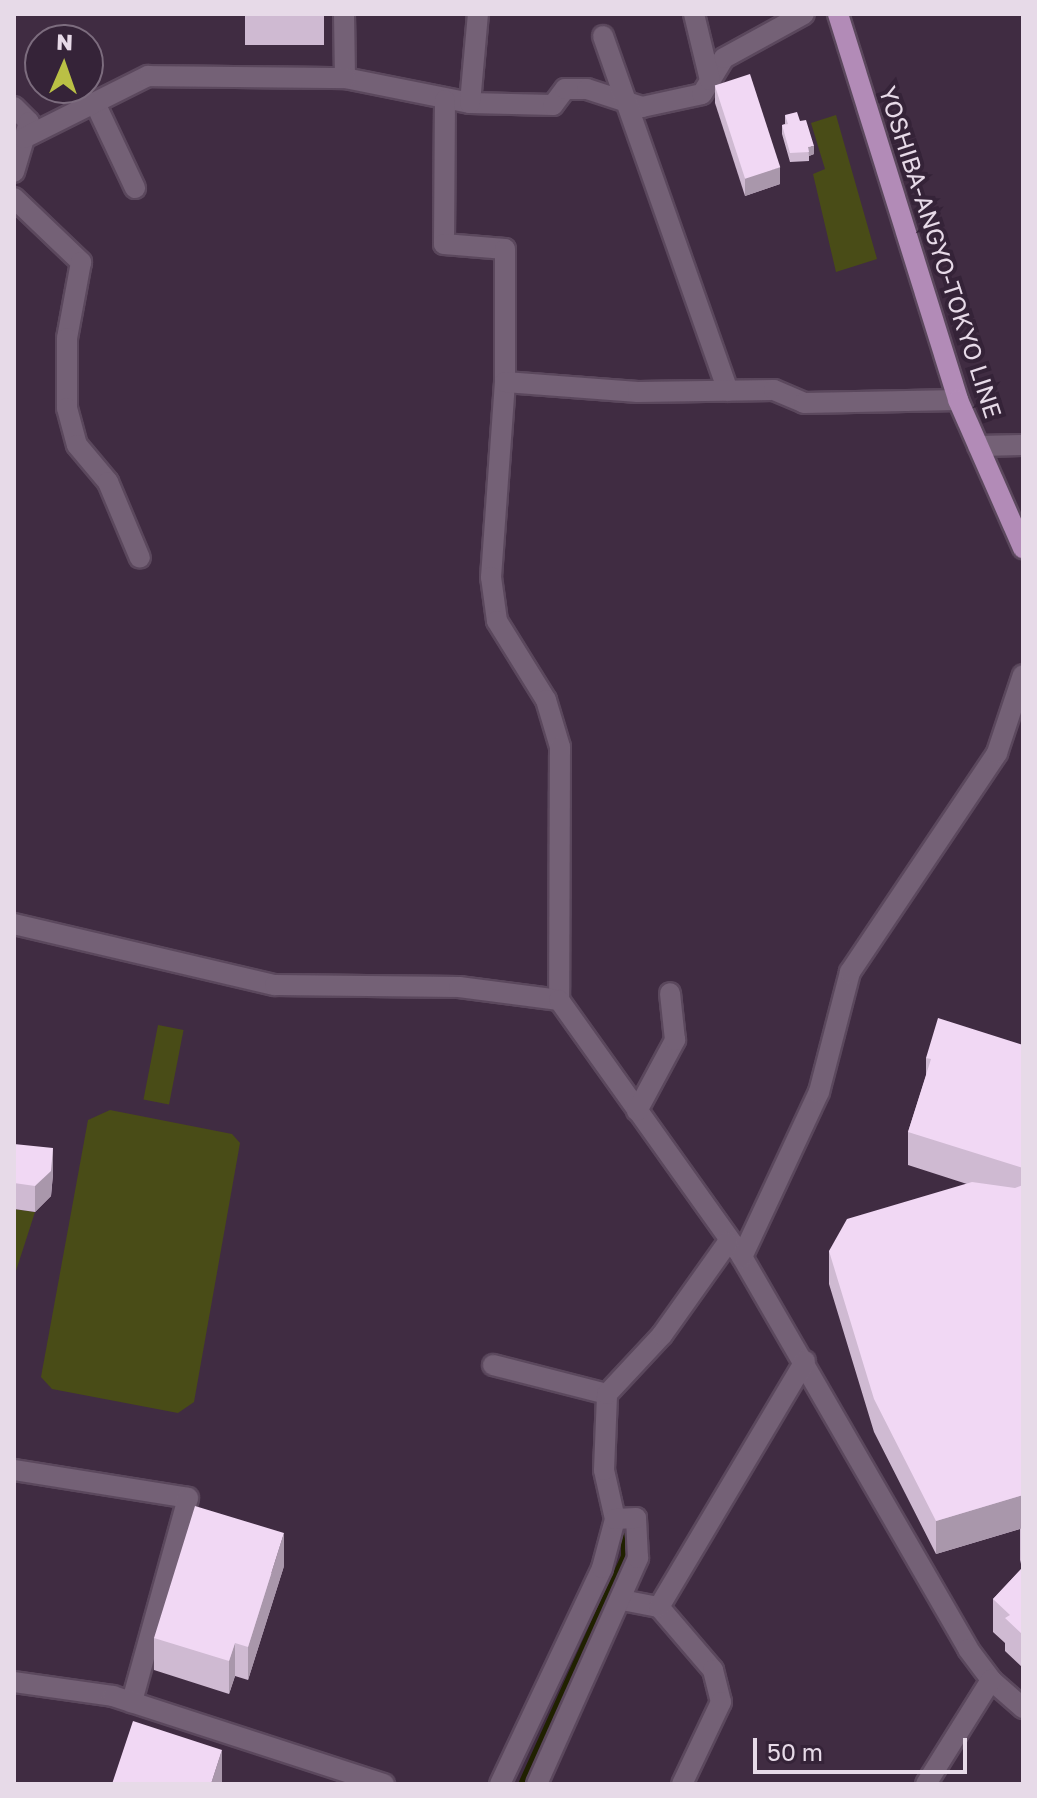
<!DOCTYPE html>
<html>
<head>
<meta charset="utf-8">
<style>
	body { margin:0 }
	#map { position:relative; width:1037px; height:1798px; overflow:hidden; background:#402c42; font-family:"Golos Text",sans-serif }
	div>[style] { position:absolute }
	.green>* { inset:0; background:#494c17; transform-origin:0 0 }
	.stream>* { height:9px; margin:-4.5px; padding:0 4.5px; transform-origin:4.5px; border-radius:4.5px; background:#202100 }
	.roads { filter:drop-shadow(2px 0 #5b485d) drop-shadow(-2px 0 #5b485d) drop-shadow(0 2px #5b485d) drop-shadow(0 -2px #5b485d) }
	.minor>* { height:20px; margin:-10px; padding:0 10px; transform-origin:10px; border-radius:10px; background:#746176 }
	.major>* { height:20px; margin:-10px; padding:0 10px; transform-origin:10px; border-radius:10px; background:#b28bb7 }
	.wall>* { inset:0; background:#cfbad2; transform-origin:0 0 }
	.shaded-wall>* { inset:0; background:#a997ab }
	.building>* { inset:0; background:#f1d8f4; transform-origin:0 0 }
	span { translate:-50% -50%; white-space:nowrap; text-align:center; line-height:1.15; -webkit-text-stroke:8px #352338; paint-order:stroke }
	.street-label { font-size:24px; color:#e7dae8 }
	.frame { position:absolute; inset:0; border:16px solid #e7dae8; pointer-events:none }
	.north { position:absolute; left:24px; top:24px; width:80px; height:80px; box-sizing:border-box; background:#352338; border:2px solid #7c6c7e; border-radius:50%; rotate:2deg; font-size:22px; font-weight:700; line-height:32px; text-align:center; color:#e7dae8 }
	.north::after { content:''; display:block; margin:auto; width:28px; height:36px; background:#bac045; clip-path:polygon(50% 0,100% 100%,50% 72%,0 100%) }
	.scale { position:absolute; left:753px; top:1738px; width:214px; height:36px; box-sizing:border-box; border:4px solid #e7dae8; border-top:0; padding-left:10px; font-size:24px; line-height:28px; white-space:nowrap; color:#e7dae8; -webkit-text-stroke:6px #352338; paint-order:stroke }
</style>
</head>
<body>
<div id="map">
	<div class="green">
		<div style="clip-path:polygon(836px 115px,877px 259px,836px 272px,813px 174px,825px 169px,811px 123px)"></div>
		<div style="left:158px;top:1025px;width:26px;height:76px;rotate:11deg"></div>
		<div style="clip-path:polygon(110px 1110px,232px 1134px,240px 1143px,194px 1402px,178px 1413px,52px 1389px,41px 1377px,88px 1120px)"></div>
		<div style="clip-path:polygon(14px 1209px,35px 1212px,14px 1277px)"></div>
	</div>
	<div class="stream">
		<div style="left:522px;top:1784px;width:250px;rotate:-65.7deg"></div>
		<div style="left:625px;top:1556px;width:19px;rotate:-90deg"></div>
	</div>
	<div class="roads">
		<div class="minor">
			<div style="left:344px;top:14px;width:64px;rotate:89.1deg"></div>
			<div style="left:345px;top:78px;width:127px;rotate:11.3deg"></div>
			<div style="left:470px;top:103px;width:83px;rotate:1.4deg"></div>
			<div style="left:553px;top:105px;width:20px;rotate:-53deg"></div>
			<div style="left:565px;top:89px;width:22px"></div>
			<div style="left:587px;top:89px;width:58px;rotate:18.1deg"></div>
			<div style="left:642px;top:107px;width:61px;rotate:-12.2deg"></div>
			<div style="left:702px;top:94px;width:42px;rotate:-58.6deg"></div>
			<div style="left:724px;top:58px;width:91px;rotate:-28.8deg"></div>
			<div style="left:694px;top:14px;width:68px;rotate:76.4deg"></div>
			<div style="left:603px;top:36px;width:376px;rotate:70.6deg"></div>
			<div style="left:445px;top:100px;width:144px;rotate:90.4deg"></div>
			<div style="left:444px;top:244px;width:61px;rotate:4.7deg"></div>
			<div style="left:505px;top:249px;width:133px;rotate:90deg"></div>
			<div style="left:505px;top:382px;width:196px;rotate:94.1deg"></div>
			<div style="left:491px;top:577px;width:44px;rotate:82.2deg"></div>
			<div style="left:497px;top:621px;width:93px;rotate:58.2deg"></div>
			<div style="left:546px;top:700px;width:49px;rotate:73.4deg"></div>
			<div style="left:560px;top:747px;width:253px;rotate:90.2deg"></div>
			<div style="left:95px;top:103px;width:94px;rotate:64.8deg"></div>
			<div style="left:470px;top:103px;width:89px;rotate:-84.9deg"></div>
			<div style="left:14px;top:107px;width:21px;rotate:45deg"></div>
			<div style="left:29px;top:122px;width:52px;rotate:106.7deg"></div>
			<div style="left:24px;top:138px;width:139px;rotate:-26.6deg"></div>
			<div style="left:148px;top:76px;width:197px;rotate:0.6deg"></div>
			<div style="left:14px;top:198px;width:93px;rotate:43.7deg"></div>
			<div style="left:81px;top:262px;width:77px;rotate:100.4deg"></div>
			<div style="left:67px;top:338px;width:70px;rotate:90deg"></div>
			<div style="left:67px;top:408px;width:38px;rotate:75deg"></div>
			<div style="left:77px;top:445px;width:48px;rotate:50deg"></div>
			<div style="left:108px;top:482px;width:82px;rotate:67.2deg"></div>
			<div style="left:505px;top:382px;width:133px;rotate:4.3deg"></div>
			<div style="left:638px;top:392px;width:136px;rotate:-0.8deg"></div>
			<div style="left:774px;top:390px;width:33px;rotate:23deg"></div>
			<div style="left:804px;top:403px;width:154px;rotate:-1.1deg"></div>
			<div style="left:978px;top:446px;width:45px;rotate:-1.3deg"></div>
			<div style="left:14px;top:924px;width:268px;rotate:13.2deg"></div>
			<div style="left:275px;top:985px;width:184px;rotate:0.6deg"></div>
			<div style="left:459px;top:987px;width:101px;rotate:7.4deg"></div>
			<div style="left:559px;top:1000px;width:315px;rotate:54.5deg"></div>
			<div style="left:742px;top:1257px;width:452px;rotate:60deg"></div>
			<div style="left:968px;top:1649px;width:39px;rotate:53deg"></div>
			<div style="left:991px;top:1680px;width:43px;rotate:41.2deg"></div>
			<div style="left:637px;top:1111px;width:81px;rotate:-61.8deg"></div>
			<div style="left:675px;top:1040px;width:47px;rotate:-96.1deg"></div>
			<div style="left:742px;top:1257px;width:182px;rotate:-65deg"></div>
			<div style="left:819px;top:1092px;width:124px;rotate:-75.5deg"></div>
			<div style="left:850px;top:972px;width:264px;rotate:-56.1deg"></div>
			<div style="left:997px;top:753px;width:82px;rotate:-71.6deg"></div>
			<div style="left:493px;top:1365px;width:118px;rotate:14.3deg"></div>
			<div style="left:14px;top:1470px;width:176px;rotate:9.1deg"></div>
			<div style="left:188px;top:1498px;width:212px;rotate:105.4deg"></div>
			<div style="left:622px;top:1600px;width:38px;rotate:11deg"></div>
			<div style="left:659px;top:1607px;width:83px;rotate:49.4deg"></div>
			<div style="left:713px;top:1670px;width:33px;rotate:76deg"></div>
			<div style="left:721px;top:1702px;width:91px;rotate:115.4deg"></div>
			<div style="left:659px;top:1607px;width:286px;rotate:-59.3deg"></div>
			<div style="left:14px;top:1682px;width:100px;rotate:8deg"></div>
			<div style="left:113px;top:1696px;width:285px;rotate:18deg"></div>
			<div style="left:500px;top:1784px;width:239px;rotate:-64.7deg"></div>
			<div style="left:602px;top:1568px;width:51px;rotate:-75.1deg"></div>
			<div style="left:615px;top:1519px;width:50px;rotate:-102.7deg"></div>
			<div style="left:604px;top:1470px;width:76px;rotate:-87.7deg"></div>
			<div style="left:607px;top:1394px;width:81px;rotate:-47deg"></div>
			<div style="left:662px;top:1335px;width:114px;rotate:-54.6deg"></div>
			<div style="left:537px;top:1784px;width:248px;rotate:-65.9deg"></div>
			<div style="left:638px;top:1558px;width:40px;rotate:-92.9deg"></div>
			<div style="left:636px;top:1518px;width:21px;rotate:177deg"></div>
			<div style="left:926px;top:1784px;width:123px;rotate:-58deg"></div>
		</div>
		<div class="major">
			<div style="left:838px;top:14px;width:404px;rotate:72.7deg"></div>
			<div style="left:958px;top:400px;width:162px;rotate:66.3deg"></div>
		</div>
	</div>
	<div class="wall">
		<div style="left:245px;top:14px;width:79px;height:31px"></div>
		<div style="clip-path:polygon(715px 85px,780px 184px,745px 196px,715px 103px)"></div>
		<div style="clip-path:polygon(785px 115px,800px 121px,814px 154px,809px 156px,809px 161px,790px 162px,782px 134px,782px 125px,785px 124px)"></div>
		<div style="clip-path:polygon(1023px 1045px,1023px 1668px,1005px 1651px,1005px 1643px,993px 1632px,993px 1599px,1022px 1568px,1020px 1560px,1020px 1529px,936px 1554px,874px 1432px,829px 1284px,829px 1251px,967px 1184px,908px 1165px,908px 1132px,926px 1076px,926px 1058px)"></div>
		<div style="clip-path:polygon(14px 1144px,53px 1174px,51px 1196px,35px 1212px,14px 1209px)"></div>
		<div style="clip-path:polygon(284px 1566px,248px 1680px,235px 1676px,229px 1694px,154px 1670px,154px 1638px)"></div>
	</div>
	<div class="shaded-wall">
		<div style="clip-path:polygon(814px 146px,814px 154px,809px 156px,808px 147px)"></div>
		<div style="clip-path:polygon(780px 167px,780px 184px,745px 196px,745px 178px)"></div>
		<div style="clip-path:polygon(53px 1148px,53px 1174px,51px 1196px,35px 1212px,35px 1186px)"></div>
		<div style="clip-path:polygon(1023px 1495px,1023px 1528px,936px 1554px,936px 1521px)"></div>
		<div style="clip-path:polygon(284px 1533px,284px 1566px,248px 1680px,248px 1647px)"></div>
		<div style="clip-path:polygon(235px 1643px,235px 1676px,229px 1694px,229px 1661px)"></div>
		<div style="clip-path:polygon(222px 1750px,222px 1784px,211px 1784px)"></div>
	</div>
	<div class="building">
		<div style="left:750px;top:74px;width:98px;height:37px;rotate:72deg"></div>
		<div style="clip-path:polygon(797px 112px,800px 121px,806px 120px,814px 146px,808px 147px,809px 152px,790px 153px,782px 125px,788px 124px,785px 115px)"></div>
		<div style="clip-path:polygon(938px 1018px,1023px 1045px,1023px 1168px,908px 1132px,931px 1059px,926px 1058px)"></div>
		<div style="clip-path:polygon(14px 1144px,53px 1148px,51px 1171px,35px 1186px,14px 1183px)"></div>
		<div style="clip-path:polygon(972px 1182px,1015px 1188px,1023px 1185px,1023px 1495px,936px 1521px,874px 1399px,829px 1251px,847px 1219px)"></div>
		<div style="clip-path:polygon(195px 1506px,284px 1533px,248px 1647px,235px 1643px,229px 1661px,154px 1638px)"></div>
		<div style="clip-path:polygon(1023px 1567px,1023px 1635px,1005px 1618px,1010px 1615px,993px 1599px)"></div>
		<div style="clip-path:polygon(133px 1721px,222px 1750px,211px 1784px,112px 1784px)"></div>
	</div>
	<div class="street-label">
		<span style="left:941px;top:252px;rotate:72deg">YOSHIBA-ANGYO-TOKYO LINE</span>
	</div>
	<div class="frame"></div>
	<div class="north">N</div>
	<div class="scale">50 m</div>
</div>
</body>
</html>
